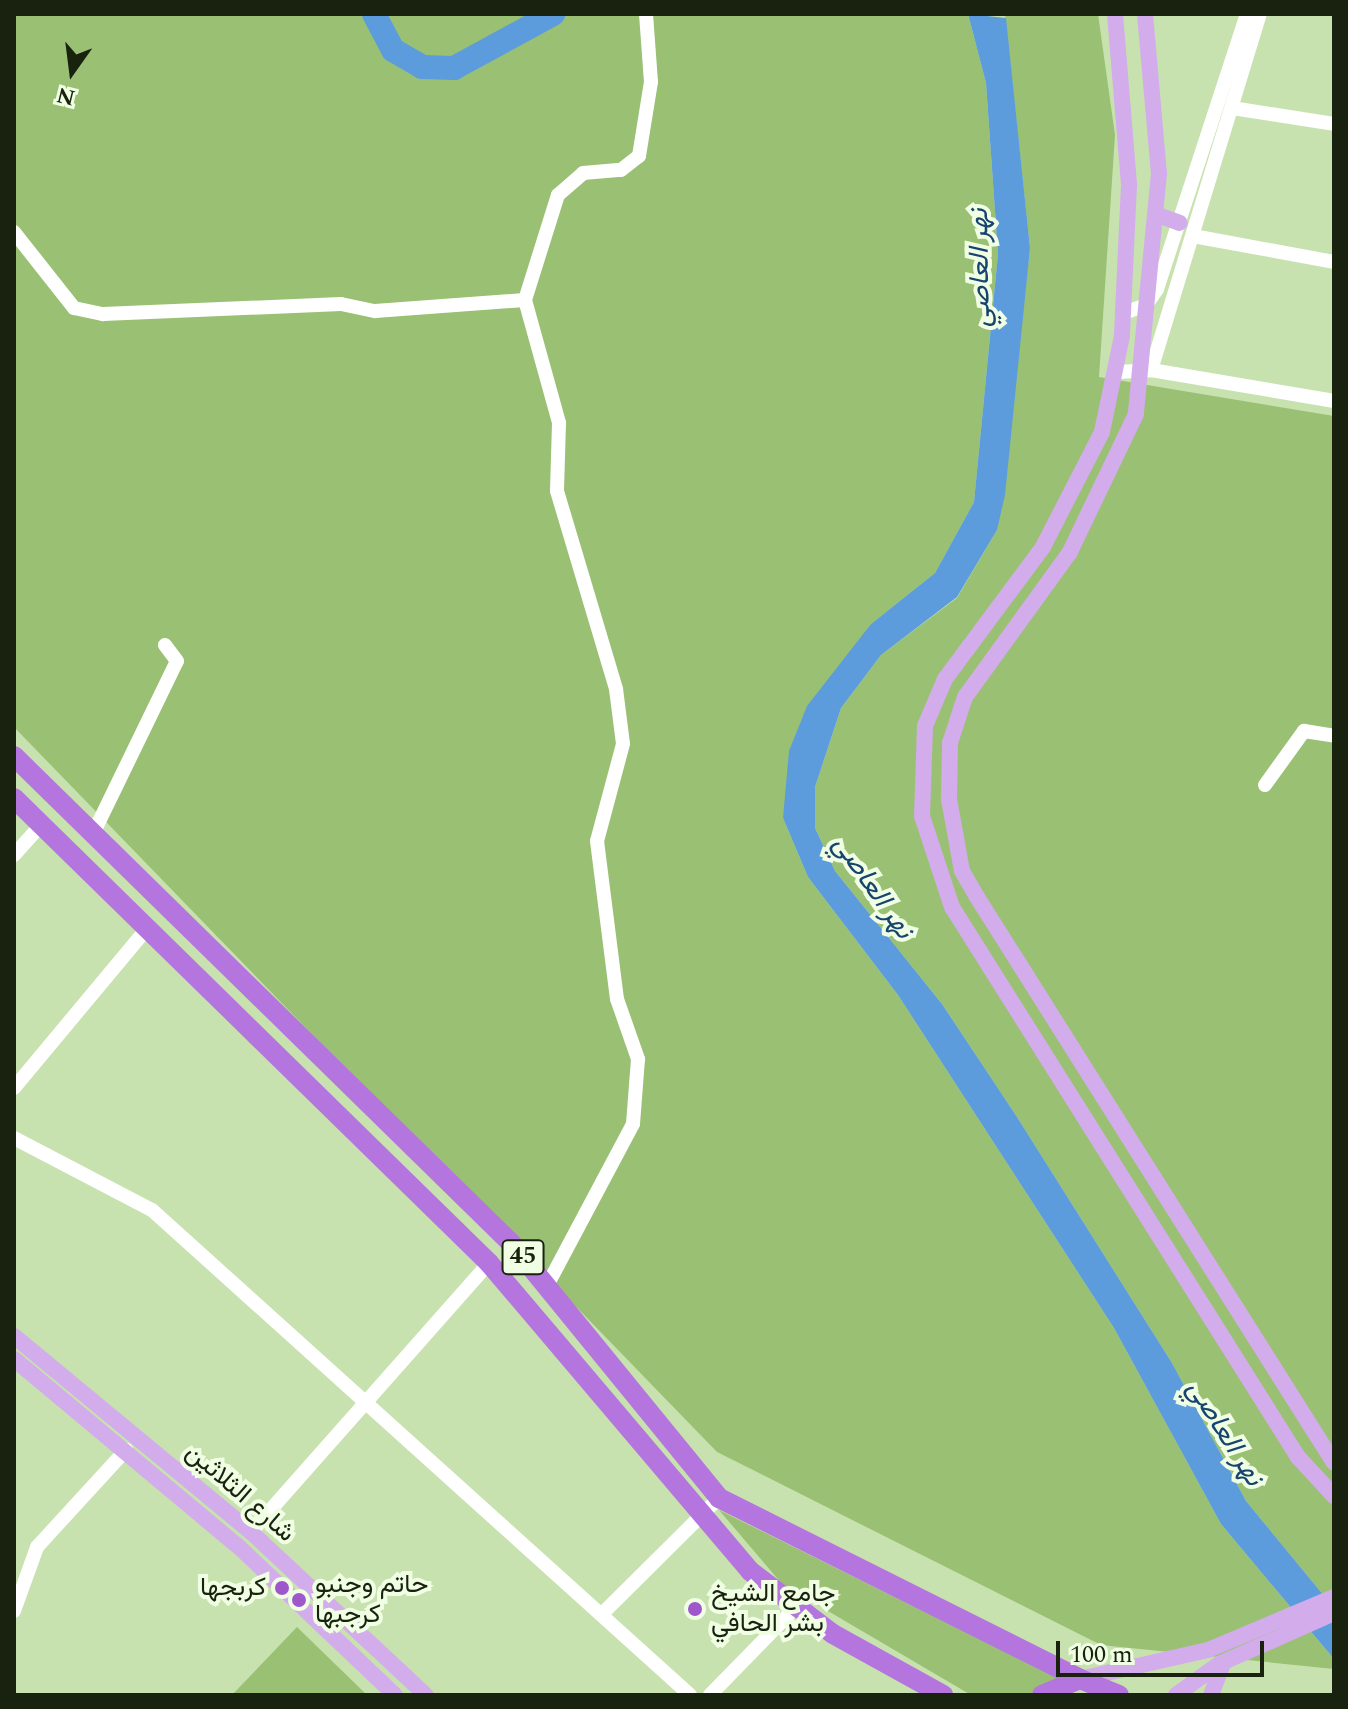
<!DOCTYPE html>
<html>
<head>
<meta charset="utf-8">
<style>
	body { margin:0 }
	#map { position:relative; width:1348px; height:1709px; overflow:hidden; background:#c7e2ae; font-family:Spectral,Vazirmatn,serif }
	div>[style] { position:absolute }
	.green>* { inset:0; background:#9ac074 }
	.water>* { inset:0; background:#5c9cdd }
	.river>* { height:24px; margin:-12px; padding:0 12px; transform-origin:12px; border-radius:12px; background:#5c9cdd }
	.minor>* { height:14px; margin:-7px; padding:0 7px; transform-origin:7px; border-radius:7px; background:#fff }
	.major>* { height:16px; margin:-8px; padding:0 8px; transform-origin:8px; border-radius:8px; background:#d3acec }
	.highway>* { height:20px; margin:-10px; padding:0 10px; transform-origin:10px; border-radius:10px; background:#b575df }
	.dots>* { width:22px; height:22px; translate:-50% -50%; box-sizing:border-box; border:4px solid #f0fee4; border-radius:50% }
	span { translate:-50% -50%; white-space:nowrap; text-align:center; line-height:1.15; -webkit-text-stroke:8px #f0fee4; paint-order:stroke }
	.shield-label span { padding:2px 6px; background:#f0fee4; border:2px solid; border-radius:6px; -webkit-text-stroke-width:0 }
	.shield-label { font-size:24px; color:#18220e; font-weight:700 }
	.street-label { font-size:26px; color:#18220e }
	.poi-label { font-size:26px; color:#18220e }
	.left { translate:0 -50%; text-align:left }
	.right { translate:-100% -50%; text-align:right }
	.water-label { font-size:28px; color:#17446f; font-style:italic }
	.frame { position:absolute; inset:0; border:16px solid #18220e; pointer-events:none }
	.north { position:absolute; left:32px; top:32px; width:80px; height:80px; -webkit-text-stroke:6px #f0fee4; paint-order:stroke; rotate:194deg; font-size:22px; font-weight:700; line-height:32px; text-align:center; color:#18220e }
	.north::after { content:''; display:block; margin:auto; width:28px; height:36px; background:#18220e; clip-path:polygon(50% 0,100% 100%,50% 72%,0 100%) }
	.scale { position:absolute; left:1056px; top:1641px; width:208px; height:36px; box-sizing:border-box; border:4px solid #18220e; border-top:0; padding-left:10px; font-size:24px; line-height:28px; white-space:nowrap; color:#18220e; -webkit-text-stroke:6px #f0fee4; paint-order:stroke }
</style>
</head>
<body>
<div id="map">
	<div class="green">
		<div style="clip-path:polygon(14px 14px,968px 14px,986px 83px,998px 254px,974px 502px,935px 573px,871px 624px,783px 818px,808px 877px,898px 995px,1114px 1328px,1221px 1524px,1334px 1659px,1334px 1669px,1101px 1645px,717px 1452px,14px 727px)"></div>
		<div style="clip-path:polygon(1005px 14px,1098px 14px,1115px 135px,1099px 377px,1334px 416px,1334px 1608px,1246px 1501px,1172px 1363px,1017px 1117px,942px 1004px,835px 871px,815px 828px,815px 787px,841px 708px,881px 655px,957px 598px,997px 530px,1030px 248px)"></div>
		<div style="clip-path:polygon(719px 1510px,1059px 1679px,1038px 1695px,971px 1695px,782px 1584px)"></div>
		<div style="clip-path:polygon(297px 1627px,367px 1695px,232px 1695px)"></div>
	</div>
	<div class="water">
		<div style="clip-path:polygon(968px 14px,1006px 18px,1030px 248px,1005px 495px,997px 530px,957px 597px,881px 655px,841px 708px,815px 787px,815px 828px,835px 871px,942px 1004px,1017px 1117px,1172px 1363px,1246px 1501px,1334px 1608px,1334px 1659px,1221px 1524px,1114px 1328px,898px 995px,808px 877px,783px 818px,789px 751px,807px 706px,871px 624px,935px 573px,974px 502px,998px 254px,986px 83px)"></div>
	</div>
	<div class="river">
		<div style="left:374px;top:14px;width:41px;rotate:62.2deg"></div>
		<div style="left:393px;top:50px;width:34px;rotate:30deg"></div>
		<div style="left:422px;top:67px;width:32px;rotate:2deg"></div>
		<div style="left:454px;top:68px;width:113px;rotate:-28.6deg"></div>
	</div>
	<div class="minor">
		<div style="left:1232px;top:108px;width:103px;rotate:8.9deg"></div>
		<div style="left:14px;top:232px;width:97px;rotate:51.7deg"></div>
		<div style="left:74px;top:308px;width:30px;rotate:12deg"></div>
		<div style="left:103px;top:314px;width:238px;rotate:-2.4deg"></div>
		<div style="left:341px;top:304px;width:35px;rotate:12deg"></div>
		<div style="left:375px;top:311px;width:150px;rotate:-4.2deg"></div>
		<div style="left:525px;top:300px;width:110px;rotate:-72.6deg"></div>
		<div style="left:558px;top:195px;width:33px;rotate:-41deg"></div>
		<div style="left:583px;top:173px;width:38px;rotate:-5deg"></div>
		<div style="left:621px;top:170px;width:23px;rotate:-38deg"></div>
		<div style="left:639px;top:156px;width:75px;rotate:-80.8deg"></div>
		<div style="left:651px;top:82px;width:68px;rotate:-94.2deg"></div>
		<div style="left:1193px;top:236px;width:143px;rotate:10.4deg"></div>
		<div style="left:525px;top:300px;width:128px;rotate:74.5deg"></div>
		<div style="left:559px;top:423px;width:68px;rotate:91.7deg"></div>
		<div style="left:557px;top:491px;width:207px;rotate:73.4deg"></div>
		<div style="left:616px;top:689px;width:55px;rotate:82.7deg"></div>
		<div style="left:623px;top:744px;width:100px;rotate:105deg"></div>
		<div style="left:597px;top:841px;width:159px;rotate:82.8deg"></div>
		<div style="left:617px;top:999px;width:64px;rotate:70.7deg"></div>
		<div style="left:638px;top:1059px;width:65px;rotate:94.4deg"></div>
		<div style="left:633px;top:1124px;width:183px;rotate:118deg"></div>
		<div style="left:1124px;top:313px;width:23px;rotate:-20deg"></div>
		<div style="left:1146px;top:305px;width:19px;rotate:-55deg"></div>
		<div style="left:1157px;top:289px;width:289px;rotate:-71.9deg"></div>
		<div style="left:1151px;top:370px;width:186px;rotate:9.6deg"></div>
		<div style="left:1117px;top:372px;width:34px;rotate:-3deg"></div>
		<div style="left:1151px;top:370px;width:372px;rotate:-73deg"></div>
		<div style="left:1265px;top:785px;width:67px;rotate:-54.2deg"></div>
		<div style="left:1304px;top:731px;width:30px;rotate:9deg"></div>
		<div style="left:93px;top:834px;width:192px;rotate:-64.1deg"></div>
		<div style="left:177px;top:661px;width:20px;rotate:-127deg"></div>
		<div style="left:14px;top:855px;width:40px;rotate:-48deg"></div>
		<div style="left:14px;top:1088px;width:209px;rotate:-50.2deg"></div>
		<div style="left:14px;top:1138px;width:156px;rotate:27.6deg"></div>
		<div style="left:152px;top:1210px;width:724px;rotate:42.03deg"></div>
		<div style="left:251px;top:1532px;width:359px;rotate:-48.5deg"></div>
		<div style="left:14px;top:1611px;width:68px;rotate:-70.2deg"></div>
		<div style="left:37px;top:1547px;width:132px;rotate:-47.5deg"></div>
		<div style="left:602px;top:1614px;width:165px;rotate:-44.8deg"></div>
		<div style="left:710px;top:1695px;width:120px;rotate:-45.7deg"></div>
	</div>
	<div class="major">
		<div style="left:1115px;top:14px;width:172px;rotate:85.3deg"></div>
		<div style="left:1129px;top:185px;width:151px;rotate:92.7deg"></div>
		<div style="left:1122px;top:336px;width:98px;rotate:101.8deg"></div>
		<div style="left:1102px;top:432px;width:129px;rotate:117.2deg"></div>
		<div style="left:1043px;top:547px;width:164px;rotate:126.6deg"></div>
		<div style="left:945px;top:679px;width:51px;rotate:113.1deg"></div>
		<div style="left:925px;top:726px;width:90px;rotate:91.9deg"></div>
		<div style="left:922px;top:816px;width:96px;rotate:71.8deg"></div>
		<div style="left:952px;top:907px;width:650px;rotate:57.83deg"></div>
		<div style="left:1298px;top:1457px;width:53px;rotate:47.3deg"></div>
		<div style="left:1145px;top:14px;width:160px;rotate:85deg"></div>
		<div style="left:1159px;top:173px;width:242px;rotate:95.5deg"></div>
		<div style="left:1136px;top:414px;width:153px;rotate:115.6deg"></div>
		<div style="left:1070px;top:552px;width:179px;rotate:125.9deg"></div>
		<div style="left:965px;top:697px;width:48px;rotate:108.1deg"></div>
		<div style="left:950px;top:743px;width:56px;rotate:91deg"></div>
		<div style="left:949px;top:799px;width:73px;rotate:79.8deg"></div>
		<div style="left:962px;top:871px;width:30px;rotate:60deg"></div>
		<div style="left:977px;top:897px;width:669px;rotate:57.76deg"></div>
		<div style="left:1158px;top:215px;width:23px;rotate:20deg"></div>
		<div style="left:14px;top:1336px;width:308px;rotate:39.6deg"></div>
		<div style="left:251px;top:1532px;width:239px;rotate:43deg"></div>
		<div style="left:14px;top:1359px;width:292px;rotate:39.9deg"></div>
		<div style="left:238px;top:1546px;width:216px;rotate:43.5deg"></div>
		<div style="left:1080px;top:1679px;width:131px;rotate:-12.8deg"></div>
		<div style="left:1208px;top:1650px;width:137px;rotate:-22.8deg"></div>
		<div style="left:1176px;top:1695px;width:53px;rotate:-35.8deg"></div>
		<div style="left:1219px;top:1664px;width:126px;rotate:-23.9deg"></div>
		<div style="left:1211px;top:1695px;width:34px;rotate:-69deg"></div>
	</div>
	<div class="highway">
		<div style="left:14px;top:756px;width:697px;rotate:44.42deg"></div>
		<div style="left:512px;top:1244px;width:328px;rotate:50.8deg"></div>
		<div style="left:719px;top:1498px;width:404px;rotate:26.6deg"></div>
		<div style="left:14px;top:798px;width:665px;rotate:44.39deg"></div>
		<div style="left:489px;top:1263px;width:404px;rotate:49.7deg"></div>
		<div style="left:750px;top:1571px;width:104px;rotate:37.2deg"></div>
		<div style="left:833px;top:1634px;width:126px;rotate:29deg"></div>
		<div style="left:1042px;top:1695px;width:41px;rotate:-22.8deg"></div>
		<div style="left:1080px;top:1679px;width:42px;rotate:22.3deg"></div>
	</div>
	<div class="dots">
		<div style="left:282px;top:1588px;background:#9f58cc"></div>
		<div style="left:299px;top:1600px;background:#9f58cc"></div>
		<div style="left:695px;top:1609px;background:#9f58cc"></div>
	</div>
	<div class="shield-label">
		<span style="left:523px;top:1257px">45</span>
	</div>
	<div class="street-label">
		<span style="left:240px;top:1493px;rotate:41deg">شارع الثلاثين</span>
	</div>
	<div class="poi-label">
		<span class="left" style="left:315px;top:1600px">حاتم وجنبو<br>كرجبها</span>
		<span class="right" style="left:266px;top:1588px">كربجها</span>
		<span class="left" style="left:711px;top:1609px">جامع الشيخ<br>بشر الحافي</span>
	</div>
	<div class="water-label">
		<span style="left:980px;top:268px;rotate:-91deg">نهر العاصي</span>
		<span style="left:873px;top:887px;rotate:55deg">نهر العاصي</span>
		<span style="left:1225px;top:1433px;rotate:58deg">نهر العاصي</span>
	</div>
	<div class="frame"></div>
	<div class="north">N</div>
	<div class="scale">100 m</div>
</div>
</body>
</html>
